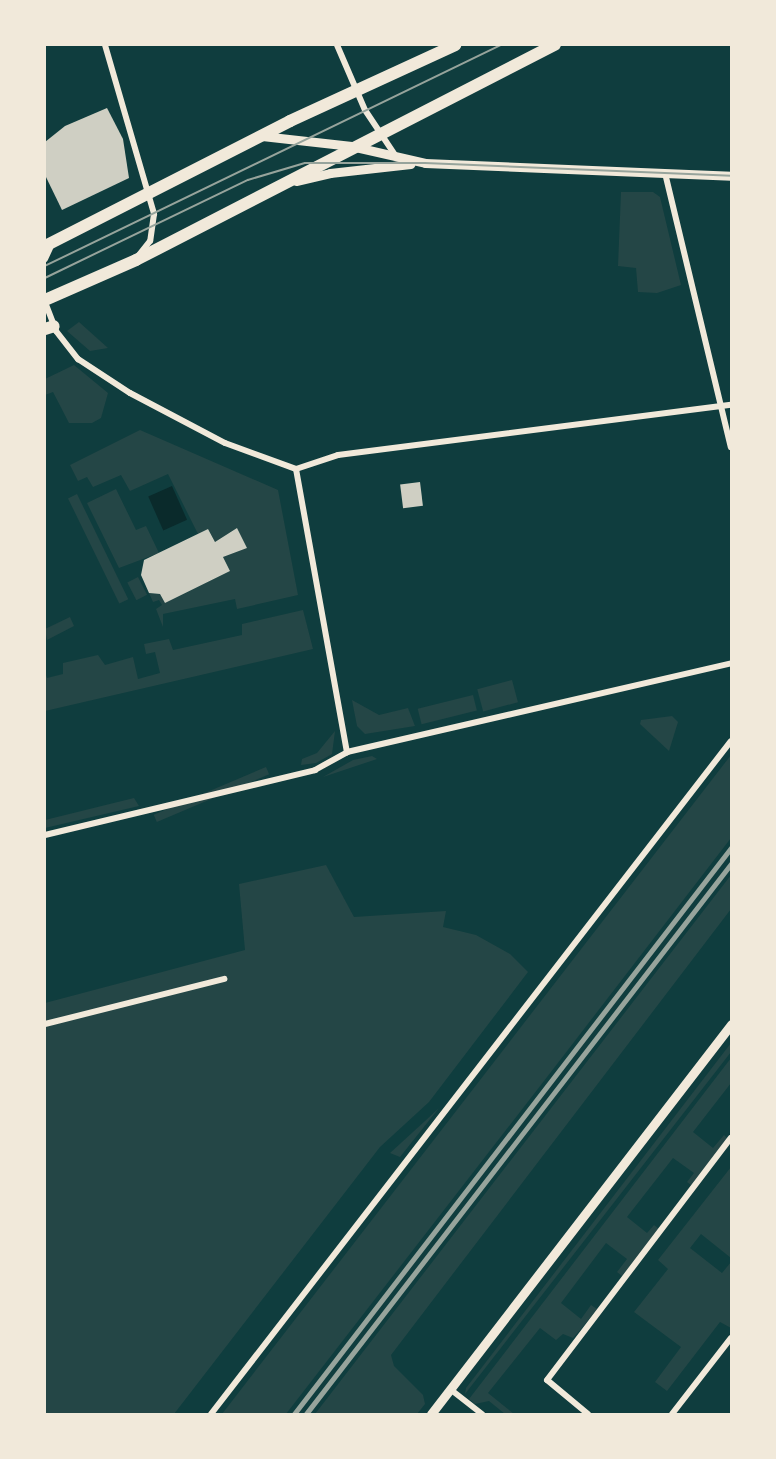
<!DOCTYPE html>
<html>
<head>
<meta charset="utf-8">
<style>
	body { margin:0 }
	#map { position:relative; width:776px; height:1459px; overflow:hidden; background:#0f3d3e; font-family:Karla,sans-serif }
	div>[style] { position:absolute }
	.green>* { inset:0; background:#244646; transform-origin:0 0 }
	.water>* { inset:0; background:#0a2a2b; transform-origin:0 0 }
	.building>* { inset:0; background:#cfcfc3; transform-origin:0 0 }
	.minor>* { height:6px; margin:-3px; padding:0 3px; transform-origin:3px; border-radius:3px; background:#f1e9da }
	.tertiary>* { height:9px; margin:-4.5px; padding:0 4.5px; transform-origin:4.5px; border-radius:4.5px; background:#f1e9da }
	.primary>* { height:12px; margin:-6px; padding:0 6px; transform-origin:6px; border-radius:6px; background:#f1e9da }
	.tram>* { height:1.5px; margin:-0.75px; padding:0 0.75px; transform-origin:0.75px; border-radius:0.75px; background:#97a49c }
	.rail>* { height:4.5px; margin:-2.25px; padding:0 2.25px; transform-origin:2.25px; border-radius:2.25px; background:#97a49c }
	span { translate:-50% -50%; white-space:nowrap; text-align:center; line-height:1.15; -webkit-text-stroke:6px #f1e9da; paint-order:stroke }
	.frame { position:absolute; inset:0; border:46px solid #f1e9da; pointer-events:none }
</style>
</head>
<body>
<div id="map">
	<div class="green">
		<div style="clip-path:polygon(621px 192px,653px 192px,660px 197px,681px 285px,657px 293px,638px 292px,636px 268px,618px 266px)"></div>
		<div style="clip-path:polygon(79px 322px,108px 348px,90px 351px,67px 331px)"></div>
		<div style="clip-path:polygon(74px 365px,108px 393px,101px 418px,92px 423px,69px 423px,53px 392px,45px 395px,45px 379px)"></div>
		<div style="clip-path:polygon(140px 430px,278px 490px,298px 595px,237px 609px,235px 599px,163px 614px,163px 627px,156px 609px,162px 605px,159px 600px,153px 602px,149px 593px,160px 594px,165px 603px,230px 571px,223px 557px,247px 548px,237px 528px,215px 542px,208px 529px,198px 534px,168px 474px,130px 491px,121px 475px,93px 487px,87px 477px,78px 481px,70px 465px)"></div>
		<div style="clip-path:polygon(116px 489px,136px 530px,146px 526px,159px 553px,119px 568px,87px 503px)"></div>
		<div style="left:77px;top:494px;width:117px;height:10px;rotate:64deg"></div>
		<div style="left:138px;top:577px;width:20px;height:12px;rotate:63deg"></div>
		<div style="clip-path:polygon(303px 610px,313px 649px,45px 711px,45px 672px,47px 678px,63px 674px,63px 663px,98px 655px,105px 665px,133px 657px,138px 679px,160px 673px,155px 652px,146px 654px,144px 644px,169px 639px,173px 650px,242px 635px,242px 624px)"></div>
		<div style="clip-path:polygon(70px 617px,74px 626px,47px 640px,45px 629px)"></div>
		<div style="left:512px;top:680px;width:23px;height:36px;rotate:75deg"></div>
		<div style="left:473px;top:695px;width:16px;height:57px;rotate:76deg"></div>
		<div style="clip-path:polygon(352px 700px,379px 715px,408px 708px,415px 726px,365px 734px,357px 726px)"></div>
		<div style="clip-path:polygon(672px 716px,678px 722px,669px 751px,640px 724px,641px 720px)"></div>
		<div style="clip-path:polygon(335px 731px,332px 754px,316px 763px,301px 765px,302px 759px,317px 753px)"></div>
		<div style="clip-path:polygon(731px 755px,731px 838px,554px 1068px,286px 1414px,222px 1414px)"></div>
		<div style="clip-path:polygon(372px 756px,377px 759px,323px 777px,353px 760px)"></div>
		<div style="left:266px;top:767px;width:8px;height:122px;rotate:67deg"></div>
		<div style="clip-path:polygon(134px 798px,139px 806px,45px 828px,45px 820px)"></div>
		<div style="clip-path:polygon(326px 865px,354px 917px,446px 911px,443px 927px,476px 935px,510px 954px,528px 972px,429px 1102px,380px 1147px,174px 1414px,45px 1414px,45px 1003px,245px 950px,239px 884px)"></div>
		<div style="clip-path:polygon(731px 875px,731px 909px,391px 1355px,394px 1366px,423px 1395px,425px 1404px,417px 1414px,315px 1414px)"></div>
		<div style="clip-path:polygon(731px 1043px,731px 1052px,465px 1394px,466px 1388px)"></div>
		<div style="clip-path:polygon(731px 1058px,731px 1083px,693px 1132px,713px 1148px,724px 1135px,728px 1139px,691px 1185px,687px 1182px,694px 1173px,673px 1158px,627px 1217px,647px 1233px,654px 1225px,659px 1229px,622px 1276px,617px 1272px,627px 1259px,606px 1243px,561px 1303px,581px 1319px,591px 1305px,597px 1309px,581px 1329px,573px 1338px,563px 1334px,556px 1340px,540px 1328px,488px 1393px,514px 1414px,505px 1414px,489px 1401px,475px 1404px,469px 1399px)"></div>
		<div style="clip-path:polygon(439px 1108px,400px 1157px,390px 1153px,425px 1121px)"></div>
		<div style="clip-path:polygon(731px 1167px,731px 1258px,701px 1234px,690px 1248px,722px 1273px,731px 1262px,731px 1328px,720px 1322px,667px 1391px,655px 1382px,681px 1347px,634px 1312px,668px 1269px,658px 1260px)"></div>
	</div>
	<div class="water">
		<div style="left:172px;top:486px;width:37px;height:26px;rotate:66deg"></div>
	</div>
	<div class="building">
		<div style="clip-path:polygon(107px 108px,123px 139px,129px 178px,62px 210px,45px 175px,45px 142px,65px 126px)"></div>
		<div style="left:420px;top:482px;width:24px;height:20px;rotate:83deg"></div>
		<div style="clip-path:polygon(237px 528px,247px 548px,223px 557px,230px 571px,165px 603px,160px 594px,149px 593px,141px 575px,144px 560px,208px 529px,215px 542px)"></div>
	</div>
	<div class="minor">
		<div style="left:105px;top:45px;width:176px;rotate:73.8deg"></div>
		<div style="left:154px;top:214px;width:27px;rotate:98deg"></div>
		<div style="left:150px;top:241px;width:18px;rotate:128deg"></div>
		<div style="left:337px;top:45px;width:71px;rotate:66.7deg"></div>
		<div style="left:365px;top:110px;width:54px;rotate:56.3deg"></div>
		<div style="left:665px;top:173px;width:282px;rotate:76.5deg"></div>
		<div style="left:45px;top:259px;width:14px;rotate:-65deg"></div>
		<div style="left:45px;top:302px;width:31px;rotate:69deg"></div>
		<div style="left:56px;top:331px;width:36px;rotate:52deg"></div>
		<div style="left:78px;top:359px;width:62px;rotate:33.2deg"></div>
		<div style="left:130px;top:393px;width:107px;rotate:27.8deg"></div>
		<div style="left:225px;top:443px;width:76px;rotate:20.1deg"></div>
		<div style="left:296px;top:469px;width:44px;rotate:-18.4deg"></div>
		<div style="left:338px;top:455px;width:396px;rotate:-7.3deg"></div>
		<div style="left:296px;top:469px;width:288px;rotate:79.8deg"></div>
		<div style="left:45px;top:835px;width:278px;rotate:-13.5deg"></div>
		<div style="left:315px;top:770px;width:37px;rotate:-29deg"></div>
		<div style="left:347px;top:752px;width:394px;rotate:-13deg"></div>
		<div style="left:45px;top:1024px;width:185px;rotate:-14.1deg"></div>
		<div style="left:450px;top:1389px;width:41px;rotate:38deg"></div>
		<div style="left:211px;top:1414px;width:850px;rotate:-52.31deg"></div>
		<div style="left:588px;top:1414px;width:53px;rotate:-140.3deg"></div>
		<div style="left:547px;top:1380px;width:304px;rotate:-52.8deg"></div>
		<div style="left:672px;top:1414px;width:96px;rotate:-52.2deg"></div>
	</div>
	<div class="tertiary">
		<div style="left:262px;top:136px;width:90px;rotate:6.4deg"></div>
		<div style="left:351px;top:146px;width:76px;rotate:12.9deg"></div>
		<div style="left:425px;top:163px;width:306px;rotate:2.4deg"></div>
		<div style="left:296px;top:181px;width:35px;rotate:-13deg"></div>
		<div style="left:330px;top:173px;width:81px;rotate:-6.4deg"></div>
		<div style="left:431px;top:1414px;width:492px;rotate:-52.4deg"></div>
	</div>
	<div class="primary">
		<div style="left:45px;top:246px;width:275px;rotate:-27deg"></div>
		<div style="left:290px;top:121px;width:182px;rotate:-24.7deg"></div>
		<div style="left:45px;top:300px;width:99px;rotate:-23.7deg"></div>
		<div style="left:136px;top:260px;width:471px;rotate:-27.2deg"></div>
		<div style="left:45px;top:329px;width:9px;rotate:-18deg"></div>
	</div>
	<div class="tram">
		<div style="left:45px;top:266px;width:507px;rotate:-25.86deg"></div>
		<div style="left:45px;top:278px;width:225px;rotate:-25.8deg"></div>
		<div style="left:248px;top:180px;width:59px;rotate:-16.6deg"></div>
		<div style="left:305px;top:163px;width:120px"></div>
		<div style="left:425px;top:163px;width:306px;rotate:2.4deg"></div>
	</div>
	<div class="rail">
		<div style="left:294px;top:1414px;width:715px;rotate:-52.33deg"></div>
		<div style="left:306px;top:1414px;width:695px;rotate:-52.31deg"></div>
	</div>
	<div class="frame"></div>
</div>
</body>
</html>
